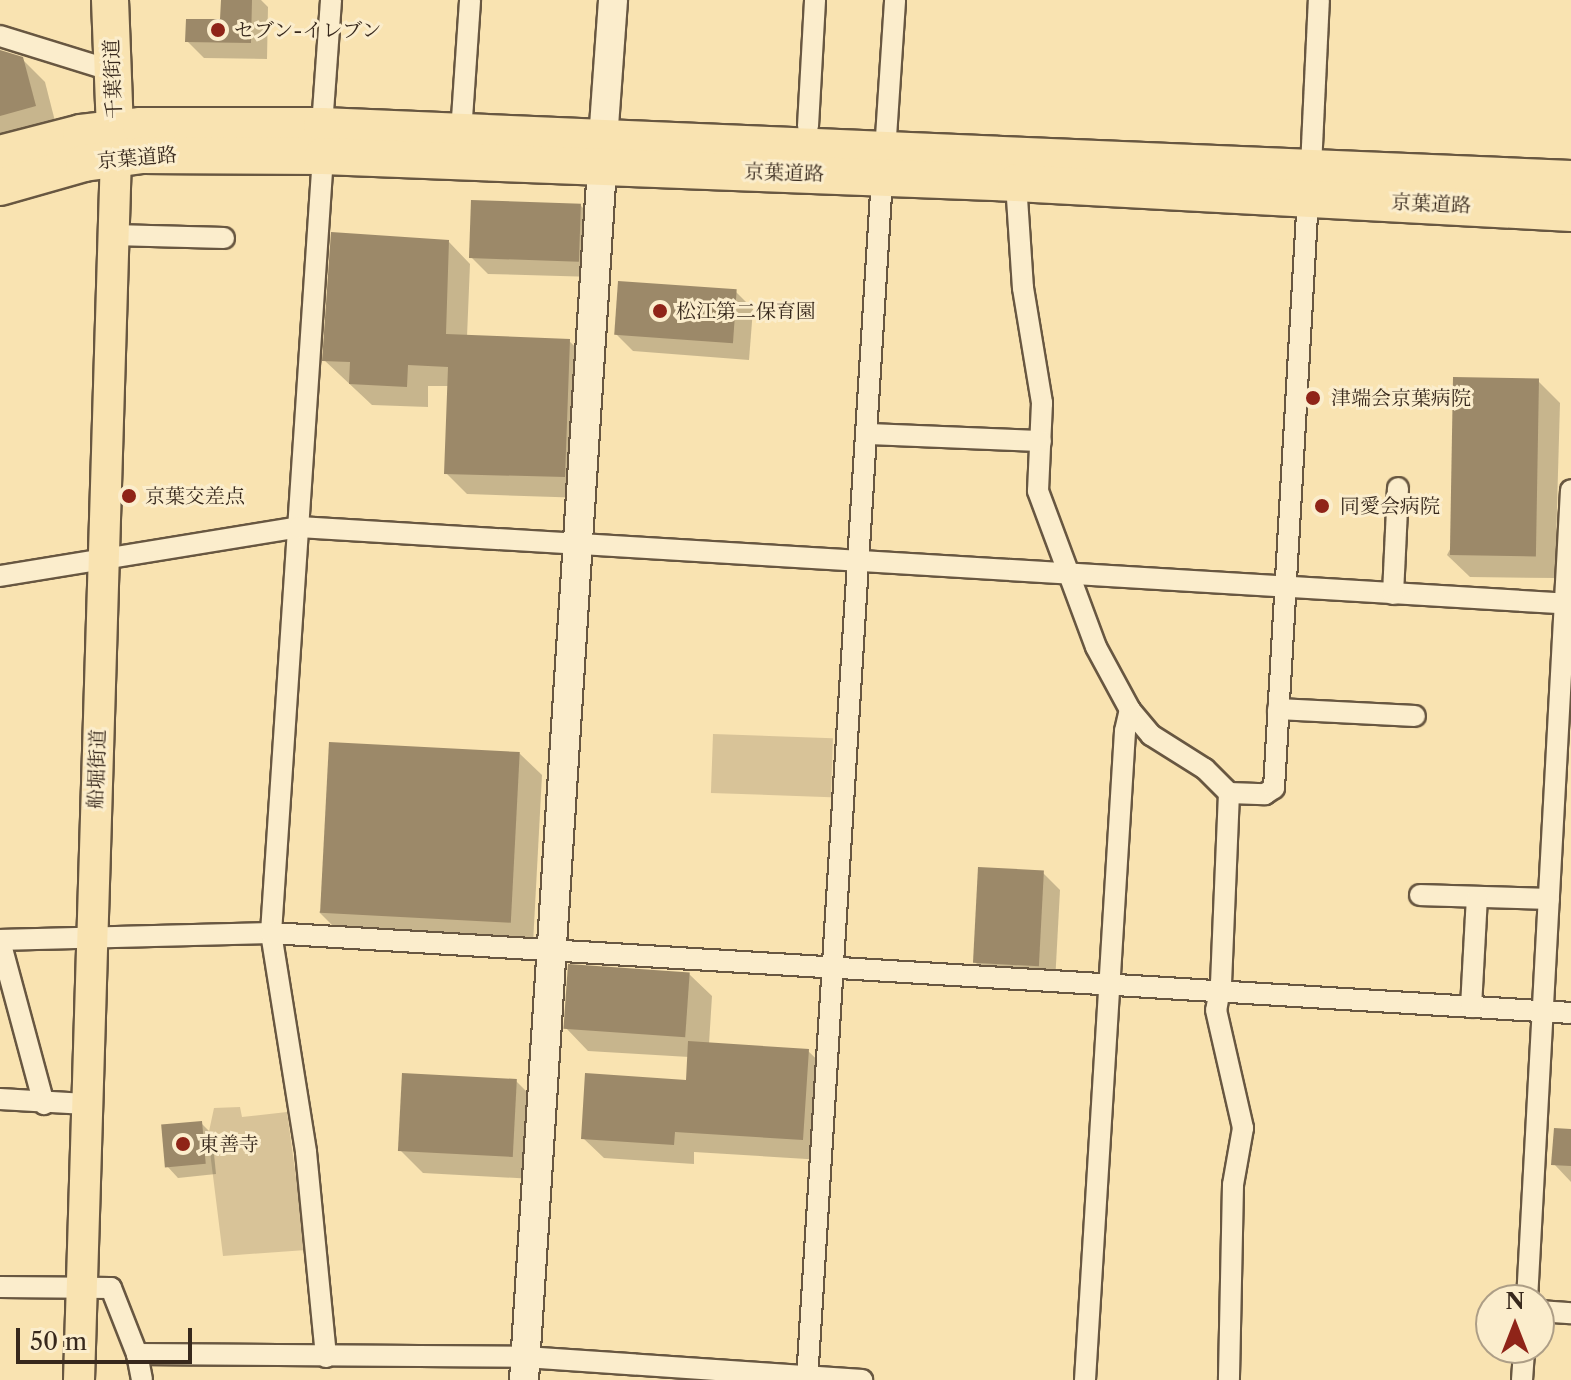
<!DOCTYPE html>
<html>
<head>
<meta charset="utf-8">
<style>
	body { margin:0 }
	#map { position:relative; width:1571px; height:1380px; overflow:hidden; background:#f9e3b1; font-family:"Libre Caslon Text","Noto Serif JP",serif }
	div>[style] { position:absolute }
	.green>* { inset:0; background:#d8c398; transform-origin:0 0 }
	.shadow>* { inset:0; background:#0003 }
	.building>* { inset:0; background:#9c8969; transform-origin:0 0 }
	.roads { filter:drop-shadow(2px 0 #685741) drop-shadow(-2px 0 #685741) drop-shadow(0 2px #685741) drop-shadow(0 -2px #685741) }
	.street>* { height:20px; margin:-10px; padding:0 10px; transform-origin:10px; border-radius:10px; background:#fbedcc }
	.secondary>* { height:28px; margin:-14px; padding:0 14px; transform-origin:14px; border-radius:14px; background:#fbedcc }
	.primary>* { height:30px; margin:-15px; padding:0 15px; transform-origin:15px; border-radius:15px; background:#f9e3b1 }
	.highway>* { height:36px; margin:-18px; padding:0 18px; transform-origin:18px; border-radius:18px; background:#f9e3b1 }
	.dots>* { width:22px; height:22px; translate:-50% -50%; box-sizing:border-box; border:4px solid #fbedcc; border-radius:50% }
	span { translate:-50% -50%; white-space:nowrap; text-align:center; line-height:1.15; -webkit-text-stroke:6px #fbedcc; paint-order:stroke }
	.poi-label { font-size:20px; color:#37281c }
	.left { translate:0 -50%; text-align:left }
	.street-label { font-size:20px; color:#37281c }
	.north { position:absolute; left:1475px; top:1284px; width:80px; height:80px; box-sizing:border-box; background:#fbedcc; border:2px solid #ad9e86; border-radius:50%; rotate:0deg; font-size:22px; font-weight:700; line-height:32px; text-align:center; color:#37281c }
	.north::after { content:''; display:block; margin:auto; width:28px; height:36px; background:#8f2418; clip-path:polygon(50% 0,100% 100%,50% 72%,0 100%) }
	.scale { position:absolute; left:16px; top:1328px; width:176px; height:36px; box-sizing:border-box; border:4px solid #37281c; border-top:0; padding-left:10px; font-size:24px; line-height:28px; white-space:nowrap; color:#37281c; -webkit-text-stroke:6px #fbedcc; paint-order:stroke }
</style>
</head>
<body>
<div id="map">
	<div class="green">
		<div style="left:713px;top:734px;width:120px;height:59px;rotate:2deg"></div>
		<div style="clip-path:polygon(240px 1107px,242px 1117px,287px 1112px,306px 1250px,223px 1256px,208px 1136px,214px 1108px)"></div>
	</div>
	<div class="shadow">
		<div style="clip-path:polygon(223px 0,261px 0,268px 7px,267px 59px,204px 58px,187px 41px,222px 21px)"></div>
		<div style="clip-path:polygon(0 51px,22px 59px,45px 82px,57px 129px,0 145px)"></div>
		<div style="clip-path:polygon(580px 205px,597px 222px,595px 277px,488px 274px,471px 257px)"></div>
		<div style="clip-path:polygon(449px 242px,470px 264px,467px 337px,569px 341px,591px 362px,586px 498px,467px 494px,446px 473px,450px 386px,428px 386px,428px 407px,372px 405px,324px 360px)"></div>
		<div style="clip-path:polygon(736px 292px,753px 309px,749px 360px,633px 351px,616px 334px)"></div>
		<div style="clip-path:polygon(1538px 381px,1560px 403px,1555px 578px,1470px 577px,1447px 555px)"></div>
		<div style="clip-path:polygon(519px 753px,542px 775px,533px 944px,342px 935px,319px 912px)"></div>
		<div style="clip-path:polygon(1043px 873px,1060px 890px,1055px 983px,992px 979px,975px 962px)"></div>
		<div style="clip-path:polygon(689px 974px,712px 996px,709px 1044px,808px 1051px,829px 1071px,823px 1160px,694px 1152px,694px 1164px,604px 1158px,583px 1138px,688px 1082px,689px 1057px,588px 1051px,566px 1028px)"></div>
		<div style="clip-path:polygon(516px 1081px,539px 1104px,534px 1179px,423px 1173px,400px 1150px)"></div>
		<div style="clip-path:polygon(201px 1123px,212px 1134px,216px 1174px,178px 1178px,167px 1166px)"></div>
		<div style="clip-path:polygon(1571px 1131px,1571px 1182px,1554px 1164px)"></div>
	</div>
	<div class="building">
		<div style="clip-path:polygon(221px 0,252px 0,251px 43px,185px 42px,186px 19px,220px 19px)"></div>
		<div style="clip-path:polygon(0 50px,23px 57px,36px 106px,0 116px)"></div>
		<div style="left:471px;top:200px;width:110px;height:58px;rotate:2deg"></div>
		<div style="clip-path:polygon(331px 232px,449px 240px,446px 334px,570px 339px,565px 477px,444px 474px,448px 367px,408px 365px,407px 387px,349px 384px,350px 362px,322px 361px)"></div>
		<div style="left:618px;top:281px;width:119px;height:54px;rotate:4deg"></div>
		<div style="left:1453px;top:377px;width:86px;height:178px;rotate:1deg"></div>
		<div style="left:329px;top:742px;width:191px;height:171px;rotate:3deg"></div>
		<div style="left:978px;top:867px;width:66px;height:96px;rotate:3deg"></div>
		<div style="left:568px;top:964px;width:122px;height:65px;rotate:4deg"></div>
		<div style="clip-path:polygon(688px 1041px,809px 1049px,803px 1140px,675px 1132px,674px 1145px,581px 1139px,585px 1073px,686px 1080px)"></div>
		<div style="left:402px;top:1073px;width:115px;height:78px;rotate:3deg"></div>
		<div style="left:202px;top:1121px;width:43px;height:41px;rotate:85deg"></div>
		<div style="clip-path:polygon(1554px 1128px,1571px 1129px,1571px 1166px,1551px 1165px)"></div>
	</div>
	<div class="roads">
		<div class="street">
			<div style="left:0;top:36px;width:118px;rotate:17.2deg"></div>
			<div style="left:322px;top:126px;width:126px;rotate:-85.9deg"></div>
			<div style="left:808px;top:126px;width:126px;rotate:-86.8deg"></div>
			<div style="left:461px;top:133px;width:133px;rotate:-86.1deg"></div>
			<div style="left:885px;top:152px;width:152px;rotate:-86.2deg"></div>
			<div style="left:323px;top:156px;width:779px;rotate:93.83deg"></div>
			<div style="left:271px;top:933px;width:222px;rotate:80.9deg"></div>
			<div style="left:306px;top:1152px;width:206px;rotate:84.4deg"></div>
			<div style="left:1311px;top:167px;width:167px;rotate:-87.3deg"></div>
			<div style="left:1016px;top:183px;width:105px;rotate:86.2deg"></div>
			<div style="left:1023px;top:288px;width:117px;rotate:80.6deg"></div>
			<div style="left:1042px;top:403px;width:88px;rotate:92.6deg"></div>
			<div style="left:1038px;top:491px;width:166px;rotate:69.6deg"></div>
			<div style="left:1096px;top:647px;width:72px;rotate:61.6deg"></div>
			<div style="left:1130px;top:710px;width:33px;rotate:50deg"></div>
			<div style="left:1151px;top:735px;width:64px;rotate:32.2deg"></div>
			<div style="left:1205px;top:769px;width:34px;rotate:45deg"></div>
			<div style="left:1229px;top:793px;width:190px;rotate:92.4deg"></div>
			<div style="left:1221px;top:983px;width:27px;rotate:100deg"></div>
			<div style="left:1216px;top:1010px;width:121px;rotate:77.1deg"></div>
			<div style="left:1243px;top:1128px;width:58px;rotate:100deg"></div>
			<div style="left:1233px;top:1185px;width:195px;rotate:91.2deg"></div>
			<div style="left:114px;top:235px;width:110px;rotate:1.6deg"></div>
			<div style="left:867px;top:434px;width:174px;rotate:2.3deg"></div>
			<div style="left:0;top:576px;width:303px;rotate:-9.3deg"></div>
			<div style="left:299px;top:527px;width:1274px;rotate:3.46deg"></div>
			<div style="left:1393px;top:594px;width:106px;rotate:-87.3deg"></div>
			<div style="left:1278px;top:709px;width:137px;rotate:2.9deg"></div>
			<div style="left:1229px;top:793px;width:36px;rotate:2deg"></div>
			<div style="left:1265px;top:794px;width:11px;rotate:-34deg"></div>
			<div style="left:1274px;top:788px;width:592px;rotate:-86.71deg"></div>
			<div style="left:1420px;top:895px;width:129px;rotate:1.8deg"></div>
			<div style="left:0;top:940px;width:271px;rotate:-1.5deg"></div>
			<div style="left:271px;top:933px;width:1302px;rotate:3.52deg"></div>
			<div style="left:0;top:941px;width:169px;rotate:74.9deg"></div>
			<div style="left:1471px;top:1007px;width:110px;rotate:-86.9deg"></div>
			<div style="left:0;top:1099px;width:86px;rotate:3.3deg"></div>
			<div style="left:0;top:1287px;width:111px;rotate:0.5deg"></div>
			<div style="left:111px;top:1288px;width:71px;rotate:68.5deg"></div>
			<div style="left:137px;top:1354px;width:388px;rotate:0.4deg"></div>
			<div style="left:525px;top:1357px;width:338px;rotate:3.9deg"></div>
			<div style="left:1527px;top:1300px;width:811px;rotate:-86.89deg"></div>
			<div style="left:1539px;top:1311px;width:32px;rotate:4deg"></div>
			<div style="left:137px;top:1354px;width:26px;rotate:79deg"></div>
			<div style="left:807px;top:1380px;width:1205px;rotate:-86.43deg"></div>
			<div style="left:1085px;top:1380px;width:650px;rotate:-86.47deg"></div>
			<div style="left:1125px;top:731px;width:22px;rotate:-77deg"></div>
			<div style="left:1522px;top:1380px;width:32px;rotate:-86deg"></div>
		</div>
		<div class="secondary">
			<div style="left:603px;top:140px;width:140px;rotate:-85.9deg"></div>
			<div style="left:524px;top:1380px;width:1217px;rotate:-86.32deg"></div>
		</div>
		<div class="primary">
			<div style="left:79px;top:1380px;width:1223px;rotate:-88.27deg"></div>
		</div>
		<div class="highway">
			<div style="left:110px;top:0;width:153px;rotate:87.8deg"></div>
			<div style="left:0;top:154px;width:84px;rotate:-14.5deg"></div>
			<div style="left:81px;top:133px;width:60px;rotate:-6.7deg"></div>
			<div style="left:141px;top:126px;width:181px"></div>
			<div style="left:322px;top:126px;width:1250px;rotate:2.43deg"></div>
			<div style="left:0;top:187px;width:87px;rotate:-15.9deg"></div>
			<div style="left:84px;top:163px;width:59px;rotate:-7.9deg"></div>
			<div style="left:142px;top:155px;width:181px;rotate:0.3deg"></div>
			<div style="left:323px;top:156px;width:694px;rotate:2.23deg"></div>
			<div style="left:1016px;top:183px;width:556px;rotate:3.09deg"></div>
		</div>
	</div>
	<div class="dots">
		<div style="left:218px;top:30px;background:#8f2418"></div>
		<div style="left:660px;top:311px;background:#8f2418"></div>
		<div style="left:1313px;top:398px;background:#8f2418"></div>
		<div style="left:129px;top:496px;background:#8f2418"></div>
		<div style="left:1322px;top:506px;background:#8f2418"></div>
		<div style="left:183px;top:1144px;background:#8f2418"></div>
	</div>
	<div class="poi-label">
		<span class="left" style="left:234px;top:30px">セブン-イレブン</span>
		<span class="left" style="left:676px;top:311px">松江第二保育園</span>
		<span class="left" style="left:1331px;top:398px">津端会京葉病院</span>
		<span class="left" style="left:145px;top:496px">京葉交差点</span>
		<span class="left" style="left:1340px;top:506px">同愛会病院</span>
		<span class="left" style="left:199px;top:1144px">東善寺</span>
	</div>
	<div class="street-label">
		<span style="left:113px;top:79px;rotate:-92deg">千葉街道</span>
		<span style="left:137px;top:158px;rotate:-5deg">京葉道路</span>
		<span style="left:784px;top:173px;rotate:2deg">京葉道路</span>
		<span style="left:1431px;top:204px;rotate:3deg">京葉道路</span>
		<span style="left:97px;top:769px;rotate:-88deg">船堀街道</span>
	</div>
	<div class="north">N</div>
	<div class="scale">50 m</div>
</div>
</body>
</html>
